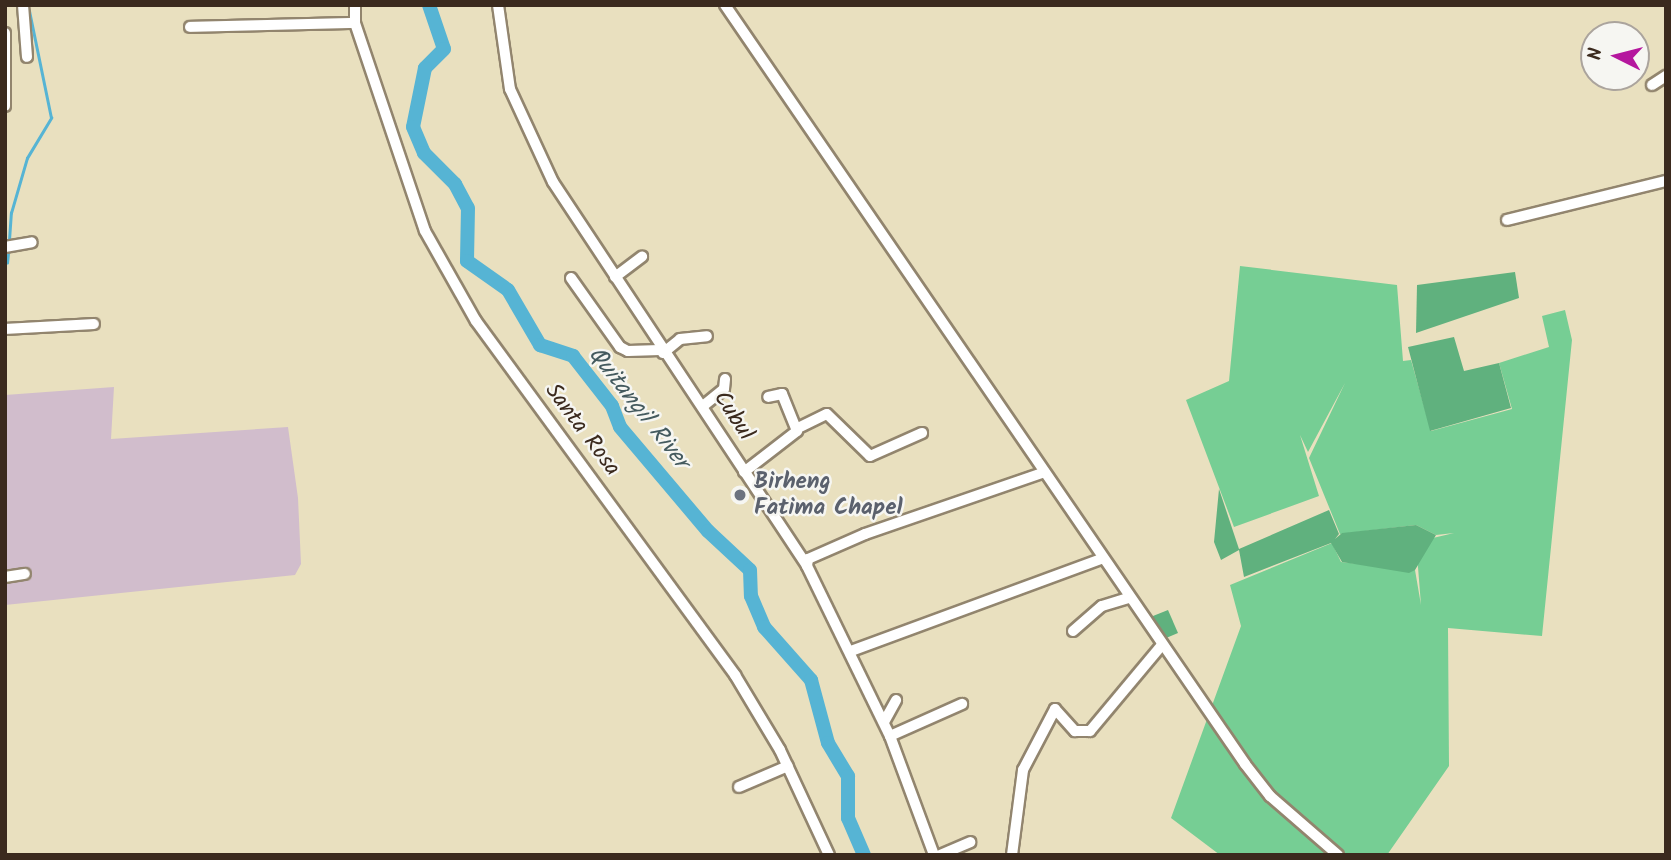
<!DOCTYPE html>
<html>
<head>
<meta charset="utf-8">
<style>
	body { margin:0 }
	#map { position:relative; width:1671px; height:860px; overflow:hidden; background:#e9e0bf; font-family:Kalam,sans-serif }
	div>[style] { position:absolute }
	.industrial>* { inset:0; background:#d1bdcc }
	.green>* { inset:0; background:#76ce94 }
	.forest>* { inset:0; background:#60b17e }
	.stream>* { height:2.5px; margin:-1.25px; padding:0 1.25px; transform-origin:1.25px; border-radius:1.25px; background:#56b4d4 }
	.river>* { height:14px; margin:-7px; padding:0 7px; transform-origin:7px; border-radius:7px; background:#56b4d4 }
	.roads { filter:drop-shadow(2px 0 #92856e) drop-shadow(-2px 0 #92856e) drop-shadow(0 2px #92856e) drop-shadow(0 -2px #92856e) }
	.minor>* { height:10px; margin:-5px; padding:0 5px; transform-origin:5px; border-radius:5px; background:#fff }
	.dots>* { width:19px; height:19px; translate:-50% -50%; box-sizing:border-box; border:4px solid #f6f6f2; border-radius:50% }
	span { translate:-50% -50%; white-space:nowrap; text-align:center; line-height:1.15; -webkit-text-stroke:5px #f6f6f2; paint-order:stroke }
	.street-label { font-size:23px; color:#3b2a1e }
	.worship-label { font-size:23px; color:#5b616d; font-weight:700 }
	.left { translate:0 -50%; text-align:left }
	.water-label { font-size:24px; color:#445a5e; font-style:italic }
	.frame { position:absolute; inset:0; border:7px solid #3b2a1e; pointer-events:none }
	.north { position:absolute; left:1580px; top:21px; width:70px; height:70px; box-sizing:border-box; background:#f6f6f2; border:2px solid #aba49d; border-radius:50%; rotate:276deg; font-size:19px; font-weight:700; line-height:28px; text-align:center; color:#3b2a1e }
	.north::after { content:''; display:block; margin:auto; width:24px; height:32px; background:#b5179e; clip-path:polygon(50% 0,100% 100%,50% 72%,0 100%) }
</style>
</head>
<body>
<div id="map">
	<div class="industrial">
		<div style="clip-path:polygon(114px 387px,111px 439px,288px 427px,298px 498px,301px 564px,295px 575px,5px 605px,5px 395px)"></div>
	</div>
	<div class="green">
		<div style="clip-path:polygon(1240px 266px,1397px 285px,1403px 361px,1411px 360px,1431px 431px,1512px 409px,1499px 363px,1549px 347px,1542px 316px,1565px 310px,1572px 340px,1542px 636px,1448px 628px,1449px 766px,1387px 855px,1220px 855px,1171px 818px,1241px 626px,1230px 585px,1332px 543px,1341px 562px,1415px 570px,1421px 605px,1416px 542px,1454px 533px,1436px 535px,1416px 525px,1340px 534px,1309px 458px,1345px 383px,1308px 452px,1300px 435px,1319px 496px,1234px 527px,1186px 400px,1229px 381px)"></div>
	</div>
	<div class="forest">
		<div style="clip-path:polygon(1515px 272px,1519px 298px,1416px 333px,1417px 285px)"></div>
		<div style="clip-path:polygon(1454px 337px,1464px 371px,1499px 363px,1511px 408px,1430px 431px,1408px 347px)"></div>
		<div style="clip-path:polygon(1219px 489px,1239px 549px,1329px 510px,1339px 534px,1335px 539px,1342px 533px,1416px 525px,1436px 535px,1415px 570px,1409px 573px,1342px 562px,1331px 543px,1244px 577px,1239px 550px,1221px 560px,1214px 542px)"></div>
		<div style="clip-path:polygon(1168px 610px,1178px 633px,1159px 641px,1143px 620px)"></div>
	</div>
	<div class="stream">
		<div style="left:9px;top:240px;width:27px;rotate:-86deg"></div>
		<div style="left:11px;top:213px;width:57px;rotate:-73.8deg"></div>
		<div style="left:27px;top:158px;width:47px;rotate:-59deg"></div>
		<div style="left:51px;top:118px;width:109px;rotate:-101.6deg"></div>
		<div style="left:7px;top:263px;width:10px;rotate:-84deg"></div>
	</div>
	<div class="river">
		<div style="left:429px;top:5px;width:46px;rotate:71.2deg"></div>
		<div style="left:444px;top:49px;width:27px;rotate:135deg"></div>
		<div style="left:425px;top:68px;width:60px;rotate:101.5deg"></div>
		<div style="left:413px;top:127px;width:28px;rotate:67deg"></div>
		<div style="left:424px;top:153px;width:44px;rotate:45deg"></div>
		<div style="left:455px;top:184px;width:27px;rotate:62deg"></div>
		<div style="left:468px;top:208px;width:53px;rotate:91.1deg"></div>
		<div style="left:467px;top:261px;width:50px;rotate:35.3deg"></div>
		<div style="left:508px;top:290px;width:64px;rotate:59.8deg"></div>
		<div style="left:540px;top:345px;width:35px;rotate:18deg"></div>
		<div style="left:573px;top:356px;width:63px;rotate:52deg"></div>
		<div style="left:612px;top:406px;width:22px;rotate:69deg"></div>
		<div style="left:620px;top:427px;width:136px;rotate:49.8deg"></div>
		<div style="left:708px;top:531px;width:57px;rotate:42.9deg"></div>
		<div style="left:750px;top:570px;width:26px;rotate:88deg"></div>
		<div style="left:751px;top:596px;width:34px;rotate:67deg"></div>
		<div style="left:764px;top:627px;width:71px;rotate:48.4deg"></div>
		<div style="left:811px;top:680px;width:65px;rotate:74.9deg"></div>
		<div style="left:828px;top:743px;width:39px;rotate:59deg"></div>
		<div style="left:848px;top:776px;width:42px;rotate:90deg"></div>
		<div style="left:848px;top:818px;width:40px;rotate:66.6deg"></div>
	</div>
	<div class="roads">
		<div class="minor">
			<div style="left:23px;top:5px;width:52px;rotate:85.6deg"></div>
			<div style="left:355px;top:5px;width:18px;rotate:90deg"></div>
			<div style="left:355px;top:23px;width:219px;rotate:71.4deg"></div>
			<div style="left:425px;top:231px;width:103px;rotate:60.5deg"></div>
			<div style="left:476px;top:321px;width:439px;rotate:53.8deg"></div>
			<div style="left:735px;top:675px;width:87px;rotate:59deg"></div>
			<div style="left:780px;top:750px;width:116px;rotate:65deg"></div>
			<div style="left:498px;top:5px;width:85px;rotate:81.9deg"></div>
			<div style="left:510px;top:89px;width:102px;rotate:65.2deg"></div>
			<div style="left:553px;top:182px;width:460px;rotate:56.5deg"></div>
			<div style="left:807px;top:566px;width:189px;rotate:64deg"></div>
			<div style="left:890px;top:736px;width:127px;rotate:69.7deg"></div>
			<div style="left:725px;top:5px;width:920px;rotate:55.58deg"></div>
			<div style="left:1245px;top:764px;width:41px;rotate:52deg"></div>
			<div style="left:1270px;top:796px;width:90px;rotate:40.9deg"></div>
			<div style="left:190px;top:27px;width:165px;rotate:-1.4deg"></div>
			<div style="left:5px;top:33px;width:73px;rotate:90deg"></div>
			<div style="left:1652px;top:85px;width:17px;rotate:-33deg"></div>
			<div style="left:1507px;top:220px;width:164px;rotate:-13.8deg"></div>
			<div style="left:5px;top:247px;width:27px;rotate:-10deg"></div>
			<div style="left:615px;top:277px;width:34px;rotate:-37deg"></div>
			<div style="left:571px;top:278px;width:85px;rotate:54.6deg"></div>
			<div style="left:620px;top:347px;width:9px;rotate:27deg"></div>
			<div style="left:628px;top:351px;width:32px;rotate:-2deg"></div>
			<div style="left:5px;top:329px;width:89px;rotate:-3.2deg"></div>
			<div style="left:663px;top:353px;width:22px;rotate:-39deg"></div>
			<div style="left:680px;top:339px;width:27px;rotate:-6deg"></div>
			<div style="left:703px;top:406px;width:27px;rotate:-39deg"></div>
			<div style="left:724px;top:389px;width:10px;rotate:-84deg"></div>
			<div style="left:796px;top:429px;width:34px;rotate:-26deg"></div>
			<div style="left:827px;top:414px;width:60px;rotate:44.3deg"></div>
			<div style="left:870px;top:456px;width:57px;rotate:-23.9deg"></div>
			<div style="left:744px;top:472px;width:67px;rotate:-37.7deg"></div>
			<div style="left:797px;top:431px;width:40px;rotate:-112deg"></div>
			<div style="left:782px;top:394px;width:14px;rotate:168deg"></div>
			<div style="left:807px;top:566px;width:7px;rotate:-82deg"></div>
			<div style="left:808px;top:559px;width:62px;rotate:-23.7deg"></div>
			<div style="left:865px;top:534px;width:190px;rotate:-19deg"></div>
			<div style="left:5px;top:577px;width:20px;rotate:-9deg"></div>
			<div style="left:1073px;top:631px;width:38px;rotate:-41deg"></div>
			<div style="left:1102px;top:606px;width:27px;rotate:-17deg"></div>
			<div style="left:851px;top:651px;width:266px;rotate:-20.2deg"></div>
			<div style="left:884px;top:722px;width:25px;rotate:-61deg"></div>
			<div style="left:890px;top:736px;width:79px;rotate:-24deg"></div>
			<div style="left:739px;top:787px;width:53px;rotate:-23.2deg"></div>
			<div style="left:940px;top:855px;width:33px;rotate:-23deg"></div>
			<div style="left:1012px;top:855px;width:86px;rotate:-82.6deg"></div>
			<div style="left:1023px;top:770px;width:69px;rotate:-62.3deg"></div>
			<div style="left:1055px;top:709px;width:30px;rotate:48deg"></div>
			<div style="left:1075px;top:731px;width:15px"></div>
			<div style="left:1090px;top:731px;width:111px;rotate:-50.1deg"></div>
		</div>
	</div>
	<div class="dots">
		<div style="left:740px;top:495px;background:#6b7280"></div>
	</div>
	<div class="street-label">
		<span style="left:733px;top:416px;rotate:57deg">Cubul</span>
		<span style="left:582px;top:430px;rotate:53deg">Santa Rosa</span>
	</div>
	<div class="worship-label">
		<span class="left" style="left:754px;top:495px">Birheng<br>Fatima Chapel</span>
	</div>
	<div class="water-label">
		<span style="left:638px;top:408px;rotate:52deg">Quitangil River</span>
	</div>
	<div class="frame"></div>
	<div class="north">N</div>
</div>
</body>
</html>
